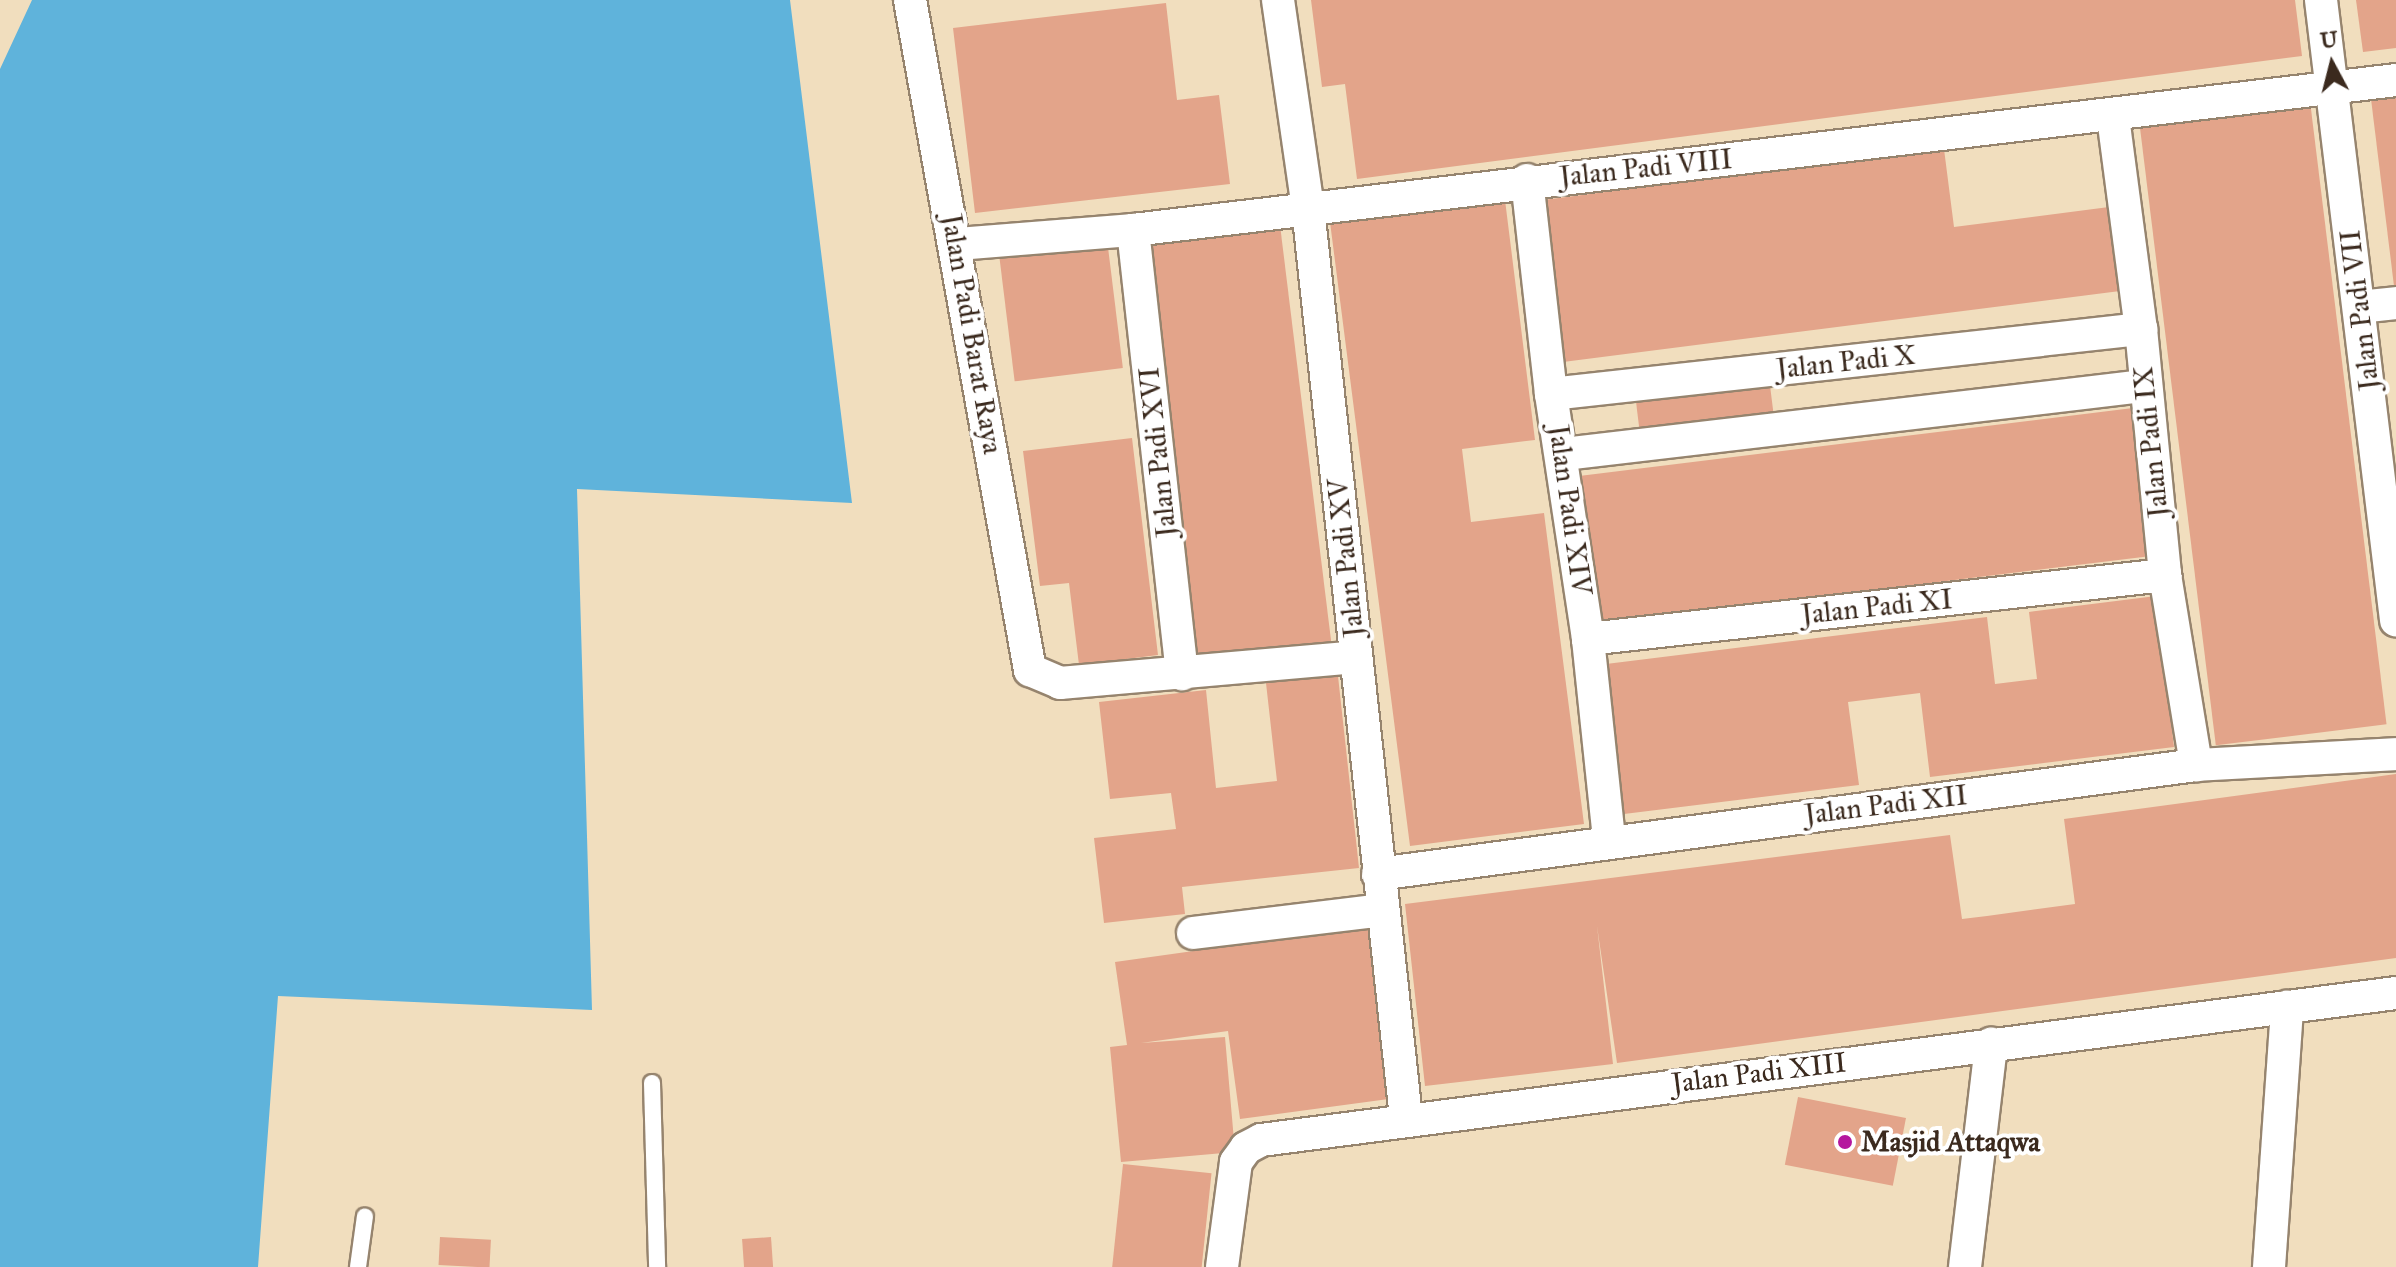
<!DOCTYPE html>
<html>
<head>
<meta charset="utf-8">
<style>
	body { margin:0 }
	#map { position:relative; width:2396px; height:1267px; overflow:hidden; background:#f1debe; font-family:"IM FELL Great Primer",serif }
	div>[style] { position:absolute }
	.water>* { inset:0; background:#5fb3db }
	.building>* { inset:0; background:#e3a48a; transform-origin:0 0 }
	.roads { filter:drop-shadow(2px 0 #96846e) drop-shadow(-2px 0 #96846e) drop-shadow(0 2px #96846e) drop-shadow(0 -2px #96846e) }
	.lane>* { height:16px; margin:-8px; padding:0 8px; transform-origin:8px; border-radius:8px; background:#fff }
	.street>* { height:32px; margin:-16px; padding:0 16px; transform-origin:16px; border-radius:16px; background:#fff }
	.dots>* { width:22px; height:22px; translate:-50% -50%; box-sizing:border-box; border:4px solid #fff; border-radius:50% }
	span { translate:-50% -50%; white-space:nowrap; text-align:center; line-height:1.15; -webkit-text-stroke:8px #fff; paint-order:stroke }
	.street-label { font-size:28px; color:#3b2a1e }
	.poi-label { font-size:28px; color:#3b2a1e; font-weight:700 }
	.left { translate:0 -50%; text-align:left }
	.north { position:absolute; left:2292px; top:24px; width:80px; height:80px; -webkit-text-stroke:6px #fff; paint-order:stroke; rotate:353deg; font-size:22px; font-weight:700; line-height:32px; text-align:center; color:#3b2a1e }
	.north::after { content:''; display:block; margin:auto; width:28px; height:36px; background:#3b2a1e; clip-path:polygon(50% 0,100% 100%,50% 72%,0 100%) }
</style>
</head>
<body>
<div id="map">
	<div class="water">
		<div style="clip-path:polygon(32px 0,790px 0,852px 503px,577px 489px,592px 1010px,278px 996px,258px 1267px,0 1267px,0 69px)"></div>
	</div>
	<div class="building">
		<div style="clip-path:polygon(1311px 0,2295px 0,2302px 56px,1357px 179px,1345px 84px,1322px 87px)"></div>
		<div style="clip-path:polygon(2356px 0,2396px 0,2396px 48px,2363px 52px)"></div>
		<div style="clip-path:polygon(1166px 3px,1177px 100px,1219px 95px,1230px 184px,975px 213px,953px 28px)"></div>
		<div style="clip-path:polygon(2396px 96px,2396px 286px,2394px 286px,2371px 99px)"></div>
		<div style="left:2310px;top:101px;width:628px;height:172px;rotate:83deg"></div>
		<div style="clip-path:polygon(1944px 149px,1954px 227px,2109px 207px,2120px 291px,1563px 362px,1543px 200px)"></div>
		<div style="clip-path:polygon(1505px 200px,1535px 440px,1462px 449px,1471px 522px,1544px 513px,1584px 824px,1410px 846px,1330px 222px)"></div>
		<div style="left:1280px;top:225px;width:420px;height:135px;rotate:83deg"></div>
		<div style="left:1107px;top:239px;width:130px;height:109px;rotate:83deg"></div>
		<div style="left:1769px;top:377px;width:38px;height:135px;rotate:83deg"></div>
		<div style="left:2133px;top:408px;width:149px;height:558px;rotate:83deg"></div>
		<div style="clip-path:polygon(1132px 438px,1158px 655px,1079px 665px,1069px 583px,1040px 586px,1023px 451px)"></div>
		<div style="clip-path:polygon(2156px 596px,2174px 747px,1930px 777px,1920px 693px,1848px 702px,1859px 785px,1624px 814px,1606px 664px,1987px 617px,1995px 684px,2037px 679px,2029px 612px)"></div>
		<div style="clip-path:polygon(1338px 676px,1359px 868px,1182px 887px,1185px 914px,1104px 923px,1094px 838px,1176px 829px,1171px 793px,1110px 799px,1099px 702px,1206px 690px,1216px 788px,1277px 781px,1266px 683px)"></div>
		<div style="clip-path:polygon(2396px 774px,2396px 958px,1617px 1063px,1597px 926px,1613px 1064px,1425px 1086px,1405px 904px,1950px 835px,1962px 919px,1987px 916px,2075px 904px,2064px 819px)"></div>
		<div style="clip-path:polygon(1372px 926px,1396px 1098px,1240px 1119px,1228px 1031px,1141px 1043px,1225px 1037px,1235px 1152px,1121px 1162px,1110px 1047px,1127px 1045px,1115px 962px)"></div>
		<div style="left:1798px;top:1097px;width:110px;height:69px;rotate:11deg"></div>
		<div style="left:1123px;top:1164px;width:89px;height:104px;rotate:6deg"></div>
		<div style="left:440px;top:1237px;width:51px;height:28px;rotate:3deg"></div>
		<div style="left:771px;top:1237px;width:30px;height:29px;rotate:86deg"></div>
	</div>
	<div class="roads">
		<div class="lane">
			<div style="left:652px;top:1083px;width:184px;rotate:88.4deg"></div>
			<div style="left:358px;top:1267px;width:51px;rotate:-82.2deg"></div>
		</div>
		<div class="street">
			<div style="left:910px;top:0;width:681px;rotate:79.85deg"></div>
			<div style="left:1030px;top:670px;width:33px;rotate:23deg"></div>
			<div style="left:1060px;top:683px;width:297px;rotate:-5deg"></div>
			<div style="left:1278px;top:0;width:210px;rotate:81.8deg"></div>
			<div style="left:1308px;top:208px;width:915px;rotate:83.85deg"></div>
			<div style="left:2321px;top:0;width:625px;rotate:83.1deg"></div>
			<div style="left:2113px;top:117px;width:214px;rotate:82.5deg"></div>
			<div style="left:2141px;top:329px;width:247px;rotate:84.4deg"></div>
			<div style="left:2165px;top:575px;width:193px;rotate:80.7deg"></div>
			<div style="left:1527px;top:180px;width:215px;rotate:83.6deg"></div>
			<div style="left:1551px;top:394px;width:248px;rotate:81.4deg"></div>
			<div style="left:1588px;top:639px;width:202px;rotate:84deg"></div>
			<div style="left:1133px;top:230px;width:447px;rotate:83.7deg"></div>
			<div style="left:958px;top:244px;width:176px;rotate:-4.6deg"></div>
			<div style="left:1133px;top:230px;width:1272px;rotate:-6.77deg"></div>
			<div style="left:2359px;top:307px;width:37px;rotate:-6deg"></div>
			<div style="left:1551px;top:394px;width:594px;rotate:-6.29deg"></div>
			<div style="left:1564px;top:454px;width:584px;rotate:-6.69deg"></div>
			<div style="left:1588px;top:639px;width:581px;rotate:-6.33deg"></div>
			<div style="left:1378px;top:874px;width:825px;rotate:-7.59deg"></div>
			<div style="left:2196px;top:765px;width:200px;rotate:-3.1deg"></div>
			<div style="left:1193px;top:933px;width:190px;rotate:-6.9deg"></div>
			<div style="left:1222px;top:1267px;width:106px;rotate:-82.4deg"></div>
			<div style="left:1236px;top:1162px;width:17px;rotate:-54deg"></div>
			<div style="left:1246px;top:1148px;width:17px;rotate:-28deg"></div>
			<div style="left:1261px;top:1140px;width:1144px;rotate:-7.38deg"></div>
			<div style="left:1965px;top:1267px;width:225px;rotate:-83.3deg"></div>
			<div style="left:2269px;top:1267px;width:261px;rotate:-86deg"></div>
		</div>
	</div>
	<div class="dots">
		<div style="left:1845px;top:1142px;background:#b5179e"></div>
	</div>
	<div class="street-label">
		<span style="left:1646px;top:168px;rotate:-6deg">Jalan Padi VIII</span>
		<span style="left:2360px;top:310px;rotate:-97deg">Jalan Padi VII</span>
		<span style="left:972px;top:334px;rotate:80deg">Jalan Padi Barat Raya</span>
		<span style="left:1846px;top:362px;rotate:-6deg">Jalan Padi X</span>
		<span style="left:2151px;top:442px;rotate:-96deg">Jalan Padi IX</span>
		<span style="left:1158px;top:452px;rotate:-96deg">Jalan Padi XVI</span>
		<span style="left:1570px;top:510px;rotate:82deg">Jalan Padi XIV</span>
		<span style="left:1346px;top:558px;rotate:-96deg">Jalan Padi XV</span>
		<span style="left:1877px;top:607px;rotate:-6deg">Jalan Padi XI</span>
		<span style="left:1886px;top:805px;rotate:-7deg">Jalan Padi XII</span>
		<span style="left:1759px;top:1073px;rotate:-7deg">Jalan Padi XIII</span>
	</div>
	<div class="poi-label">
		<span class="left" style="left:1861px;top:1142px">Masjid Attaqwa</span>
	</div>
	<div class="north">U</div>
</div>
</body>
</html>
